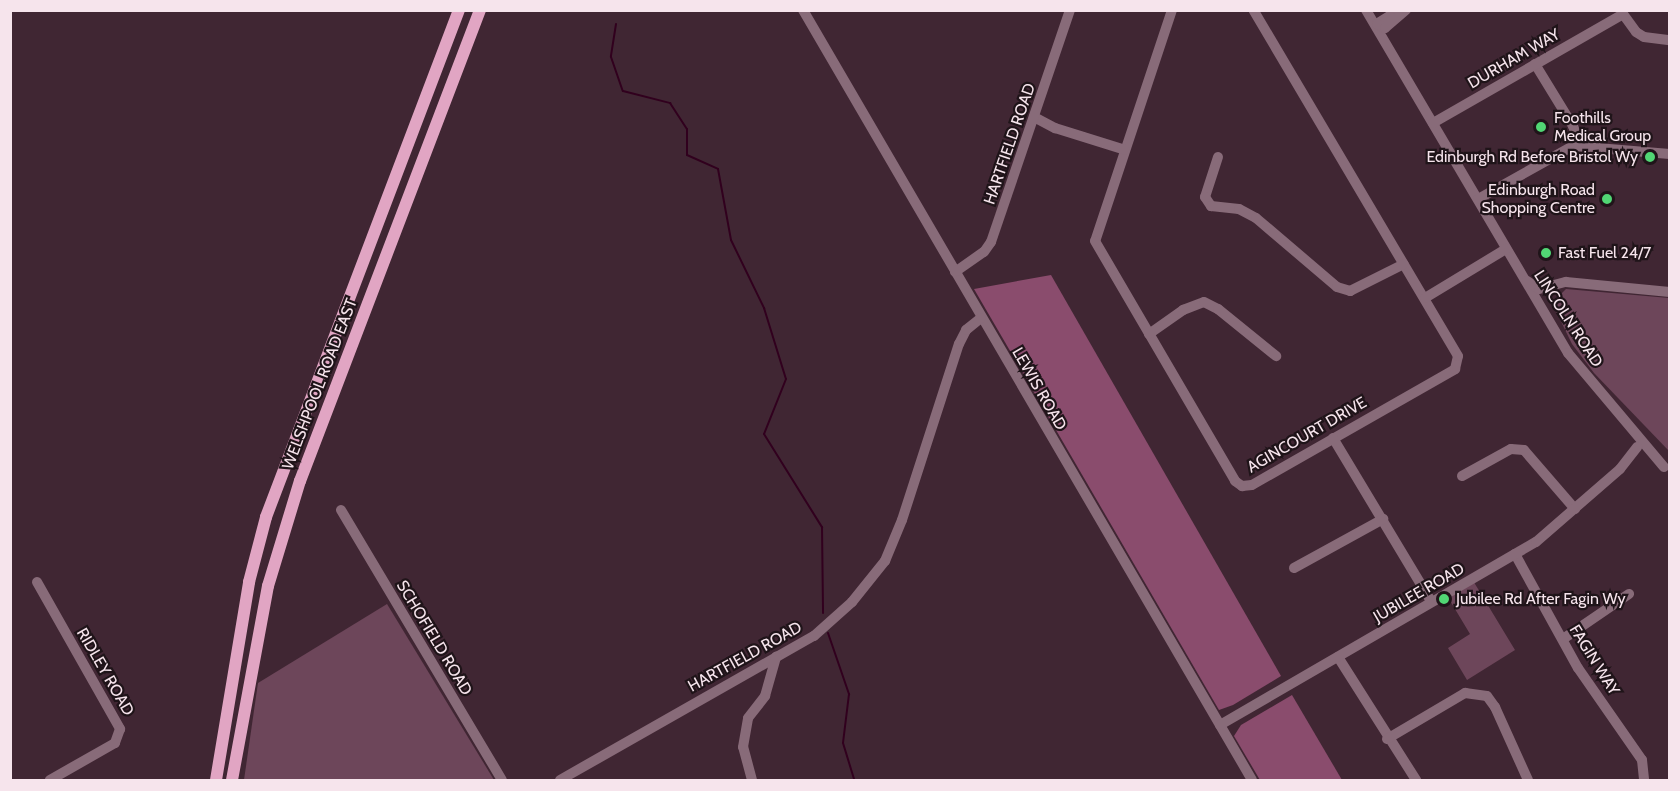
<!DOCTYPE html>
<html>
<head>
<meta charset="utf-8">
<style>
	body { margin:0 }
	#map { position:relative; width:1680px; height:791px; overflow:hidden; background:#402633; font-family:Cabin,sans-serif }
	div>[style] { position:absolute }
	.green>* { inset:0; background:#6d465a }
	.forest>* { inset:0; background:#8a4c6d }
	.stream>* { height:2px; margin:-1px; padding:0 1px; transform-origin:1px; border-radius:1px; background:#31001e }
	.minor>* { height:10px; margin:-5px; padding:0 5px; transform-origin:5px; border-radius:5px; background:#886b79 }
	.major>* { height:12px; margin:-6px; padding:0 6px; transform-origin:6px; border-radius:6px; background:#e1a5c3 }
	.dots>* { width:16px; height:16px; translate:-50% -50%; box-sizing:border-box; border:3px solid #1f1419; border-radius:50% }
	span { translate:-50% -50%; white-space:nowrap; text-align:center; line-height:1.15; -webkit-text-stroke:4.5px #1f1419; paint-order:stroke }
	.street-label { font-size:16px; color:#f6e4ec }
	.poi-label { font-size:16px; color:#f6e4ec }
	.left { translate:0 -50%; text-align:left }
	.right { translate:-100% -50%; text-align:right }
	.frame { position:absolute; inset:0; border:12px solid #f6e4ec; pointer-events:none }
</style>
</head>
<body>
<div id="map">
	<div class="green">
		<div style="clip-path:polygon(1566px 289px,1669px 298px,1669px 451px,1594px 373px,1572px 344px,1552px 303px)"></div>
		<div style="clip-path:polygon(1472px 579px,1515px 650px,1467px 680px,1448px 648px,1470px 634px,1446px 594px)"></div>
		<div style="clip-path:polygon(387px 604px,494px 780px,244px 780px,258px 683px)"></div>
	</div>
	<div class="forest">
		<div style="clip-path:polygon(1051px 275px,1281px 676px,1233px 705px,1219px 710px,974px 289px)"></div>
		<div style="clip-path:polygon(1292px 695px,1342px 780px,1260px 780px,1234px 736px,1241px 725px)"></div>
	</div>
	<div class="stream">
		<div style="left:616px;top:24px;width:33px;rotate:99deg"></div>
		<div style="left:611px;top:57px;width:36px;rotate:71deg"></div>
		<div style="left:623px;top:91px;width:49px;rotate:14.3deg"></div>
		<div style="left:670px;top:103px;width:31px;rotate:57deg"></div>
		<div style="left:687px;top:129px;width:26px;rotate:90deg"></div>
		<div style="left:687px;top:155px;width:34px;rotate:24deg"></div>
		<div style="left:718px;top:169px;width:72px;rotate:79.6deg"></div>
		<div style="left:731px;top:240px;width:76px;rotate:64.1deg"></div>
		<div style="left:764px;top:308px;width:74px;rotate:72.8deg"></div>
		<div style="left:786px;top:379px;width:59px;rotate:111.8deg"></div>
		<div style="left:764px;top:434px;width:110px;rotate:58.1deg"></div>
		<div style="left:822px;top:527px;width:86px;rotate:89.3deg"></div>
		<div style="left:828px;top:633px;width:65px;rotate:71deg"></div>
		<div style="left:849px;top:694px;width:49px;rotate:97deg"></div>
		<div style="left:843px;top:743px;width:39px;rotate:73deg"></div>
	</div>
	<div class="minor">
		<div style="left:803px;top:10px;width:891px;rotate:59.75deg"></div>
		<div style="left:1172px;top:10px;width:243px;rotate:108.4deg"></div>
		<div style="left:1095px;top:241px;width:278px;rotate:59.7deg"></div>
		<div style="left:1235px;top:481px;width:9px;rotate:36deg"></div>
		<div style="left:1242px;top:486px;width:10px;rotate:-6deg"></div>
		<div style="left:1252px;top:485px;width:234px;rotate:-29.7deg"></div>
		<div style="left:1455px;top:369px;width:13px;rotate:-77deg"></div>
		<div style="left:1458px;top:356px;width:402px;rotate:-120.6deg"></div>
		<div style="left:1366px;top:10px;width:398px;rotate:59.5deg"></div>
		<div style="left:1568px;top:353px;width:149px;rotate:49.9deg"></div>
		<div style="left:1399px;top:10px;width:26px;rotate:148deg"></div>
		<div style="left:1377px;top:24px;width:9px;rotate:27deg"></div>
		<div style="left:1385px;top:28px;width:28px;rotate:-41deg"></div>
		<div style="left:1535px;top:64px;width:73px;rotate:58.5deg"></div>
		<div style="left:1573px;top:126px;width:20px;rotate:70deg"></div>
		<div style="left:1034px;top:117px;width:24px;rotate:28deg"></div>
		<div style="left:1055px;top:128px;width:73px;rotate:17.4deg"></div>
		<div style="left:1433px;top:123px;width:219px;rotate:-29.8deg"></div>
		<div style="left:1623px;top:14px;width:22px;rotate:54deg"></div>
		<div style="left:1636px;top:32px;width:9px;rotate:32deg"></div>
		<div style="left:1644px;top:37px;width:26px;rotate:7deg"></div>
		<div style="left:1218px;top:157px;width:42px;rotate:108deg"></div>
		<div style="left:1205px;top:197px;width:11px;rotate:56deg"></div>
		<div style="left:1211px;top:206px;width:28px;rotate:6deg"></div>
		<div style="left:1239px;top:209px;width:19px;rotate:28deg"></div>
		<div style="left:1256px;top:218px;width:106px;rotate:40.4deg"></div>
		<div style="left:1337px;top:287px;width:14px;rotate:17deg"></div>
		<div style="left:1350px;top:291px;width:60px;rotate:-26.6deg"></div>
		<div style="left:1478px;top:199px;width:109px;rotate:-29.2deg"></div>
		<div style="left:1573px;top:146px;width:97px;rotate:4.7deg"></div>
		<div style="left:955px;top:272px;width:35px;rotate:-35deg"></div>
		<div style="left:984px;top:252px;width:12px;rotate:-55deg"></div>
		<div style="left:991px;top:242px;width:245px;rotate:-71.2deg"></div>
		<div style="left:1527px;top:281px;width:14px;rotate:34deg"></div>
		<div style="left:1539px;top:289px;width:28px;rotate:-15deg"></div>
		<div style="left:1566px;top:282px;width:104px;rotate:5.5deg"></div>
		<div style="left:1425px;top:298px;width:95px;rotate:-31.2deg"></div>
		<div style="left:1149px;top:334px;width:42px;rotate:-35.2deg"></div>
		<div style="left:1183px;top:310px;width:22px;rotate:-21deg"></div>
		<div style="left:1204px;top:302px;width:16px;rotate:27deg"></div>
		<div style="left:1218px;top:309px;width:75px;rotate:39deg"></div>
		<div style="left:1333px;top:438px;width:190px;rotate:59deg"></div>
		<div style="left:1462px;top:476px;width:56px;rotate:-28.9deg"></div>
		<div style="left:1511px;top:449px;width:13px;rotate:4deg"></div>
		<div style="left:1524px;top:450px;width:78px;rotate:49.2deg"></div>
		<div style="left:341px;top:510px;width:314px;rotate:59.2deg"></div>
		<div style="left:1515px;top:554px;width:130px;rotate:61.1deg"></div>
		<div style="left:1578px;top:668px;width:112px;rotate:55.2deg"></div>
		<div style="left:1642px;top:760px;width:20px;rotate:84deg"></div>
		<div style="left:1294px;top:568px;width:102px;rotate:-28.8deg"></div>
		<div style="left:37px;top:582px;width:169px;rotate:60.5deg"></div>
		<div style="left:120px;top:729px;width:15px;rotate:110deg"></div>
		<div style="left:115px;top:743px;width:75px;rotate:150.4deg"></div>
		<div style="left:1563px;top:639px;width:80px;rotate:-34.3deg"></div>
		<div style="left:1338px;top:657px;width:146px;rotate:57.6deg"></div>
		<div style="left:1220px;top:725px;width:365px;rotate:-30.1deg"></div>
		<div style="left:1536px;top:542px;width:111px;rotate:-41deg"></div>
		<div style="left:1620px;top:469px;width:28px;rotate:-52deg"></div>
		<div style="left:1387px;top:739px;width:91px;rotate:-30.5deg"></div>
		<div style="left:1465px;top:693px;width:22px;rotate:8deg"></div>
		<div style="left:1487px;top:696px;width:14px;rotate:54deg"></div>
		<div style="left:1495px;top:707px;width:80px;rotate:65.7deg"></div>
		<div style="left:560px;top:780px;width:292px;rotate:-29.6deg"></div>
		<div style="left:814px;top:636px;width:51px;rotate:-41.8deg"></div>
		<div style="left:852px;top:602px;width:53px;rotate:-51.2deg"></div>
		<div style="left:885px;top:561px;width:44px;rotate:-67.5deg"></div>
		<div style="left:902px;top:520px;width:185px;rotate:-72.1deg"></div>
		<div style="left:959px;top:344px;width:16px;rotate:-63deg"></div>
		<div style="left:966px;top:330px;width:19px;rotate:-39deg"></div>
		<div style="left:752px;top:780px;width:34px;rotate:-105deg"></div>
		<div style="left:743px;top:747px;width:29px;rotate:-80deg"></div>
		<div style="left:748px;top:718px;width:28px;rotate:-52deg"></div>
		<div style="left:765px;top:696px;width:41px;rotate:-74.2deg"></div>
	</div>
	<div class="major">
		<div style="left:216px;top:780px;width:201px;rotate:-80.5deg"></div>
		<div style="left:249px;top:582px;width:67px;rotate:-75.3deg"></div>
		<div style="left:266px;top:517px;width:542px;rotate:-69.16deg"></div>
		<div style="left:232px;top:780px;width:197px;rotate:-79.5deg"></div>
		<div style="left:268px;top:586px;width:110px;rotate:-73.1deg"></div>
		<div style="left:300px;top:481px;width:504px;rotate:-69.08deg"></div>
	</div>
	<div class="dots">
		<div style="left:1541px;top:127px;background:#51d674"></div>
		<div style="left:1650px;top:157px;background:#51d674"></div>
		<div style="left:1607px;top:199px;background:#51d674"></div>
		<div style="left:1546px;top:253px;background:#51d674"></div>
		<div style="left:1444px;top:599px;background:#51d674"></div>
	</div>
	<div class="street-label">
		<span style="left:1514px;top:59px;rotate:-30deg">DURHAM WAY</span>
		<span style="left:1010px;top:144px;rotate:-71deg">HARTFIELD ROAD</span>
		<span style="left:1568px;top:319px;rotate:57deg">LINCOLN ROAD</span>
		<span style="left:320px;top:384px;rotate:-69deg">WELSHPOOL ROAD EAST</span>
		<span style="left:1039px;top:389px;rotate:60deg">LEWIS ROAD</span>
		<span style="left:1307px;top:435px;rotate:-30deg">AGINCOURT DRIVE</span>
		<span style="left:1419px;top:593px;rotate:-30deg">JUBILEE ROAD</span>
		<span style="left:434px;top:638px;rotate:59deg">SCHOFIELD ROAD</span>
		<span style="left:745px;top:657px;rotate:-29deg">HARTFIELD ROAD</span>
		<span style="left:1594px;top:660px;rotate:58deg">FAGIN WAY</span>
		<span style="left:105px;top:672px;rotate:60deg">RIDLEY ROAD</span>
	</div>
	<div class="poi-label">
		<span class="left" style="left:1554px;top:127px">Foothills<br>Medical Group</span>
		<span class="right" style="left:1638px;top:157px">Edinburgh Rd Before Bristol Wy</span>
		<span class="right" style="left:1595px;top:199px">Edinburgh Road<br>Shopping Centre</span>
		<span class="left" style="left:1558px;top:253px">Fast Fuel 24/7</span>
		<span class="left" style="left:1456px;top:599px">Jubilee Rd After Fagin Wy</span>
	</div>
	<div class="frame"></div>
</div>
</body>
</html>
